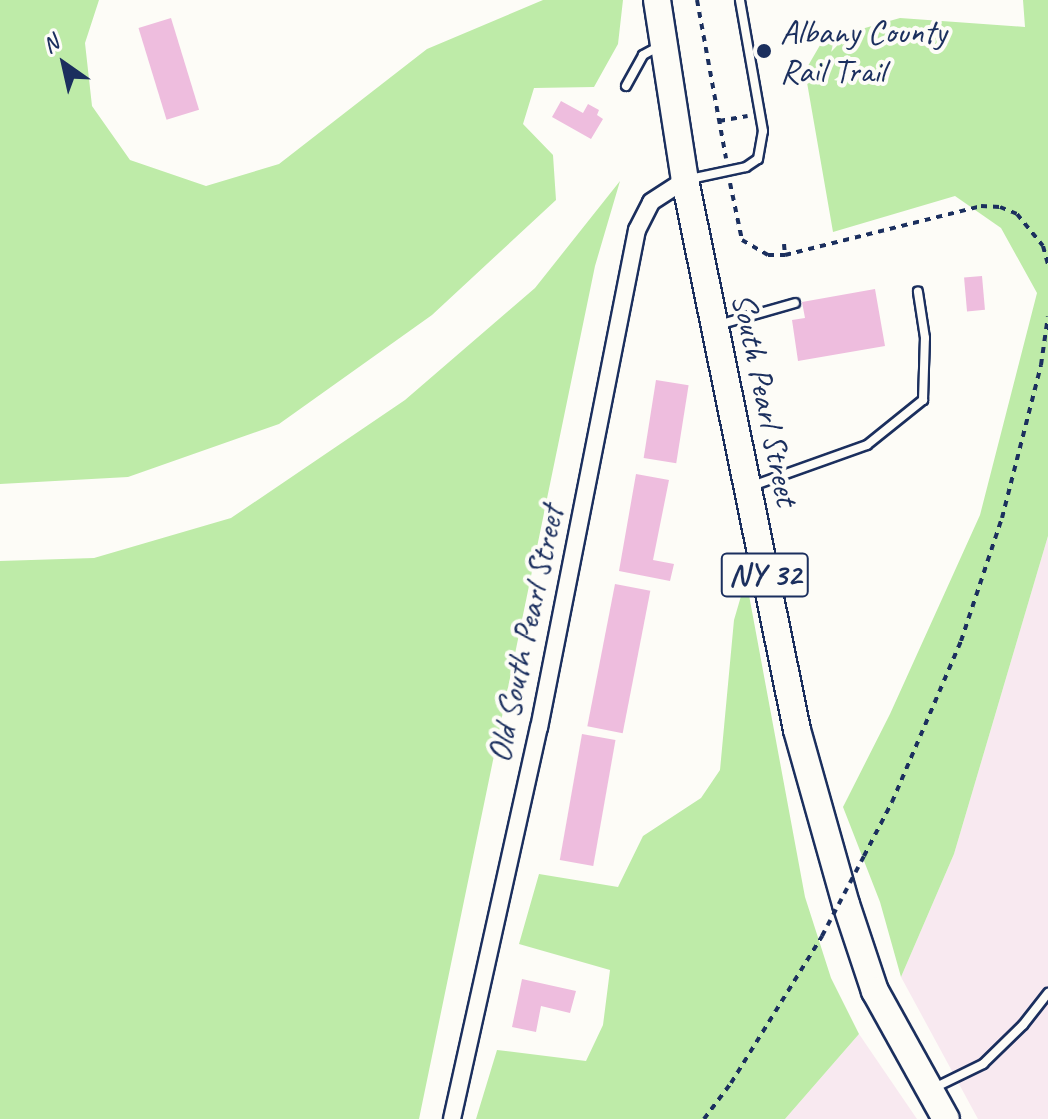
<!DOCTYPE html>
<html>
<head>
<meta charset="utf-8">
<style>
	body { margin:0 }
	#map { position:relative; width:1048px; height:1119px; overflow:hidden; background:#fdfcf7; font-family:Caveat,sans-serif }
	div>[style] { position:absolute }
	.built>* { inset:0; background:#f8e9f0 }
	.green>* { inset:0; background:#beeba8 }
	.building>* { inset:0; background:#eebdde; transform-origin:0 0 }
	.path>* { height:4px; margin-top:-2px; transform-origin:0; background:repeating-linear-gradient(90deg,#1b2f5e 0 6px,transparent 0 12px) }
	.roads { filter:drop-shadow(2px 0 #1b2f5e) drop-shadow(-2px 0 #1b2f5e) drop-shadow(0 2px #1b2f5e) drop-shadow(0 -2px #1b2f5e) }
	.lane>* { height:8px; margin:-4px; padding:0 4px; transform-origin:4px; border-radius:4px; background:#fdfcf7 }
	.street>* { height:16px; margin:-8px; padding:0 8px; transform-origin:8px; border-radius:8px; background:#fdfcf7 }
	.primary>* { height:26px; margin:-13px; padding:0 13px; transform-origin:13px; border-radius:13px; background:#fdfcf7 }
	.path-bridge>* { height:4px; margin-top:-2px; transform-origin:0; background:repeating-linear-gradient(90deg,#1b2f5e 0 6px,transparent 0 12px) }
	.dots>* { width:22px; height:22px; translate:-50% -50%; box-sizing:border-box; border:4px solid #fdfcf7; border-radius:50% }
	span { translate:-50% -50%; white-space:nowrap; text-align:center; line-height:1.15; -webkit-text-stroke:8px #fdfcf7; paint-order:stroke }
	.shield-label span { padding:2px 6px; background:#fdfcf7; border:2px solid; border-radius:6px; -webkit-text-stroke-width:0 }
	.shield-label { font-size:32px; color:#1b2f5e; font-weight:700 }
	.poi-label { font-size:34px; color:#1b2f5e }
	.left { translate:0 -50%; text-align:left }
	.street-label { font-size:34px; color:#1b2f5e }
	.north { position:absolute; left:24px; top:24px; width:80px; height:80px; -webkit-text-stroke:6px #fdfcf7; paint-order:stroke; rotate:326deg; font-size:22px; font-weight:700; line-height:32px; text-align:center; color:#1b2f5e }
	.north::after { content:''; display:block; margin:auto; width:28px; height:36px; background:#1b2f5e; clip-path:polygon(50% 0,100% 100%,50% 72%,0 100%) }
</style>
</head>
<body>
<div id="map">
	<div class="built">
		<div style="clip-path:polygon(1048px 536px,1048px 1119px,978px 1119px,901px 977px,954px 854px)"></div>
		<div style="clip-path:polygon(859px 1034px,917px 1119px,785px 1119px)"></div>
	</div>
	<div class="green">
		<div style="clip-path:polygon(0 0,99px 0,85px 43px,92px 106px,130px 160px,206px 186px,279px 164px,427px 49px,543px 0,623px 0,618px 44px,594px 87px,534px 88px,523px 124px,553px 155px,556px 200px,432px 315px,279px 424px,128px 477px,0 484px)"></div>
		<div style="clip-path:polygon(1023px 0,1048px 0,1048px 536px,954px 854px,901px 977px,880px 902px,843px 807px,890px 714px,980px 515px,1037px 293px,1001px 228px,955px 196px,833px 232px,805px 71px,823px 40px,900px 18px,1025px 27px)"></div>
		<div style="clip-path:polygon(620px 181px,595px 266px,419px 1119px,0 1119px,0 561px,94px 558px,231px 518px,405px 400px,535px 288px)"></div>
		<div style="clip-path:polygon(746px 579px,805px 897px,831px 978px,859px 1034px,785px 1119px,476px 1119px,497px 1050px,586px 1061px,603px 1025px,610px 970px,519px 944px,539px 874px,618px 887px,643px 836px,701px 798px,720px 770px,734px 620px)"></div>
	</div>
	<div class="building">
		<div style="left:171px;top:18px;width:96px;height:34px;rotate:73deg"></div>
		<div style="clip-path:polygon(561px 101px,583px 113px,588px 104px,599px 110px,597px 115px,603px 119px,591px 139px,552px 117px)"></div>
		<div style="left:982px;top:276px;width:34px;height:18px;rotate:85deg"></div>
		<div style="clip-path:polygon(875px 289px,885px 346px,798px 361px,792px 320px,805px 318px,802px 302px)"></div>
		<div style="left:656px;top:380px;width:33px;height:79px;rotate:9deg"></div>
		<div style="clip-path:polygon(636px 474px,669px 480px,653px 560px,674px 564px,670px 581px,619px 571px)"></div>
		<div style="left:615px;top:584px;width:36px;height:145px;rotate:11deg"></div>
		<div style="left:582px;top:734px;width:34px;height:128px;rotate:10deg"></div>
		<div style="clip-path:polygon(522px 979px,576px 991px,570px 1013px,541px 1006px,536px 1032px,512px 1027px)"></div>
	</div>
	<div class="path">
		<div style="left:697px;top:0;width:161px;rotate:79.6deg"></div>
		<div style="left:719px;top:121px;width:29px;rotate:-10deg"></div>
		<div style="left:730px;top:183px;width:58px;rotate:78.1deg"></div>
		<div style="left:742px;top:240px;width:30px;rotate:30deg"></div>
		<div style="left:768px;top:255px;width:17px"></div>
		<div style="left:784px;top:244px;width:11px;rotate:85deg"></div>
		<div style="left:785px;top:255px;width:202px;rotate:-14deg"></div>
		<div style="left:981px;top:206px;width:19px;rotate:3deg"></div>
		<div style="left:1000px;top:207px;width:18px;rotate:22deg"></div>
		<div style="left:1017px;top:214px;width:41px;rotate:50.9deg"></div>
		<div style="left:1043px;top:246px;width:20px;rotate:75deg"></div>
		<div style="left:864px;top:856px;width:61px;rotate:-62.6deg"></div>
		<div style="left:892px;top:802px;width:175px;rotate:-66.8deg"></div>
		<div style="left:961px;top:641px;width:130px;rotate:-71.6deg"></div>
		<div style="left:1002px;top:518px;width:158px;rotate:-75.7deg"></div>
		<div style="left:1041px;top:365px;width:49px;rotate:-81.9deg"></div>
		<div style="left:704px;top:1119px;width:45px;rotate:-53.1deg"></div>
		<div style="left:731px;top:1083px;width:173px;rotate:-58.2deg"></div>
	</div>
	<div class="roads">
		<div class="lane">
			<div style="left:626px;top:86px;width:35px;rotate:-61deg"></div>
			<div style="left:643px;top:55px;width:19px;rotate:-28deg"></div>
			<div style="left:690px;top:179px;width:57px;rotate:-12.1deg"></div>
			<div style="left:746px;top:167px;width:14px;rotate:-34deg"></div>
			<div style="left:758px;top:159px;width:28px;rotate:-80deg"></div>
			<div style="left:763px;top:131px;width:133px;rotate:-100deg"></div>
			<div style="left:718px;top:325px;width:80px;rotate:-15.9deg"></div>
			<div style="left:752px;top:486px;width:122px;rotate:-19.6deg"></div>
			<div style="left:867px;top:445px;width:72px;rotate:-38.8deg"></div>
			<div style="left:923px;top:400px;width:62px;rotate:-88.2deg"></div>
			<div style="left:925px;top:338px;width:47px;rotate:-98.7deg"></div>
			<div style="left:934px;top:1088px;width:55px;rotate:-26.1deg"></div>
			<div style="left:983px;top:1064px;width:56px;rotate:-44.3deg"></div>
			<div style="left:1023px;top:1025px;width:41px;rotate:-52deg"></div>
		</div>
		<div class="street">
			<div style="left:452px;top:1119px;width:401px;rotate:-77.5deg"></div>
			<div style="left:539px;top:728px;width:508px;rotate:-78.87deg"></div>
			<div style="left:637px;top:230px;width:31px;rotate:-63deg"></div>
			<div style="left:651px;top:202px;width:40px;rotate:-32.9deg"></div>
		</div>
		<div class="primary">
			<div style="left:657px;top:0;width:182px;rotate:81.2deg"></div>
			<div style="left:685px;top:180px;width:561px;rotate:78.49deg"></div>
			<div style="left:797px;top:730px;width:181px;rotate:74.3deg"></div>
			<div style="left:846px;top:904px;width:92px;rotate:71.6deg"></div>
			<div style="left:875px;top:991px;width:146px;rotate:61deg"></div>
		</div>
	</div>
	<div class="path-bridge">
		<div style="left:822px;top:936px;width:90px;rotate:-62.3deg"></div>
	</div>
	<div class="dots">
		<div style="left:764px;top:51px;background:#1b2f5e"></div>
	</div>
	<div class="shield-label">
		<span style="left:765px;top:575px">NY 32</span>
	</div>
	<div class="poi-label">
		<span class="left" style="left:780px;top:51px">Albany County<br>Rail Trail</span>
	</div>
	<div class="street-label">
		<span style="left:766px;top:399px;rotate:78deg">South Pearl Street</span>
		<span style="left:525px;top:634px;rotate:-78deg">Old South Pearl Street</span>
	</div>
	<div class="north">N</div>
</div>
</body>
</html>
